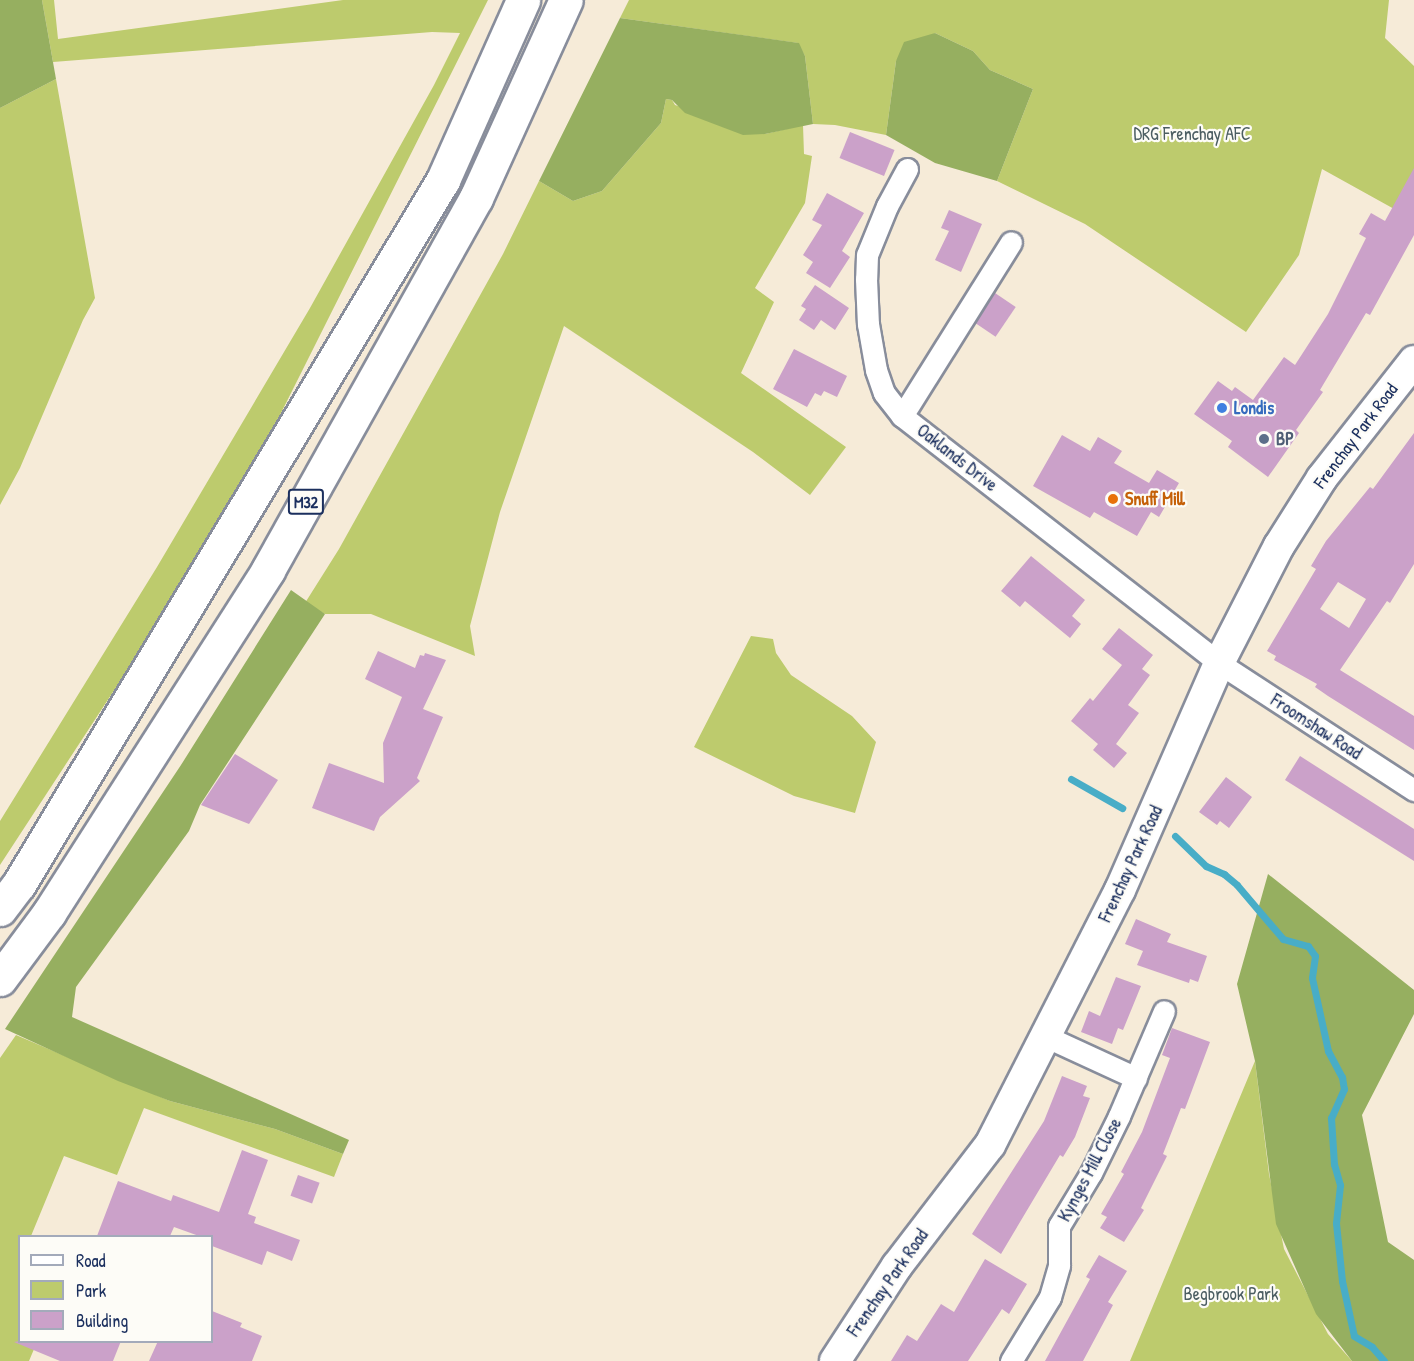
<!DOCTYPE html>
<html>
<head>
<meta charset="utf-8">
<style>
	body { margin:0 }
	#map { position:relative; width:1414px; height:1361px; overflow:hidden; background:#f6ebd8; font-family:"Patrick Hand",sans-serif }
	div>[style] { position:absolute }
	.green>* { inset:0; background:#bdcb6d }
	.forest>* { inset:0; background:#96af60 }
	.stream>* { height:7px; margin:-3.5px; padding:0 3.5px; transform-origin:3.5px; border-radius:3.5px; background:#48adc7 }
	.building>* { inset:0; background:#cba1c9; transform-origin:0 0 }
	.roads { filter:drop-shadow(2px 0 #888d9b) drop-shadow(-2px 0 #888d9b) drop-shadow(0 2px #888d9b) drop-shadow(0 -2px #888d9b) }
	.minor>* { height:21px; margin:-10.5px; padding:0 10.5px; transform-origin:10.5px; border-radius:10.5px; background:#fff }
	.secondary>* { height:30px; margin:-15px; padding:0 15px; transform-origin:15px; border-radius:15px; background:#fff }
	.motorway>* { height:33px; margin:-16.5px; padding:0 16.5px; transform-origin:16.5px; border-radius:16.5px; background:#fff }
	.dots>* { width:16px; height:16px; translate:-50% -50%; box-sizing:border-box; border:3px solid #fdfcf7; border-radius:50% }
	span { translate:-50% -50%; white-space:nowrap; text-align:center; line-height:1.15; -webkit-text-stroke:4.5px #fdfcf7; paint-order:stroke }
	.shield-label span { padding:2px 4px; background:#fdfcf7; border:2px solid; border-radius:4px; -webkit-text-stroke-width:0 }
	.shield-label { font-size:16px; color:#1b2f5e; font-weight:700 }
	.park-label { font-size:18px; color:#4c5e62 }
	.shop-label { font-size:18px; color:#366cbe; font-weight:700 }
	.left { translate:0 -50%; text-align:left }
	.street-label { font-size:18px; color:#1b2f5e }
	.service-label { font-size:18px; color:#4e5e75; font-weight:700 }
	.food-label { font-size:18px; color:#c56008; font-weight:700 }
	.legend { position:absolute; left:18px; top:1235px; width:195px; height:108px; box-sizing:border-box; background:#fdfcf7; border:2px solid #a3aaba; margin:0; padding:8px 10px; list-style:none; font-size:18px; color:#1b2f5e }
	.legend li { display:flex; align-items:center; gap:12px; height:30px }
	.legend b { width:30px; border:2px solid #a3aaba }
</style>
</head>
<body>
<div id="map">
	<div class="green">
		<div style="clip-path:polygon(42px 0,54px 0,58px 39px,343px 0,488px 0,280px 415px,145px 643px,0 865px,0 821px,157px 567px,310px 308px,434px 85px,460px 33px,432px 32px,53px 62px)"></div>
		<div style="clip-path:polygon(629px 0,1389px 0,1385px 38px,1414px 66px,1414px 220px,1322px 169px,1299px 255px,1246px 332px,1085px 224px,997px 181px,1033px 89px,990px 70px,973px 51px,935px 33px,896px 61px,886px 135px,835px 125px,813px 124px,805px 56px,798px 43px,620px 18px)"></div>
		<div style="clip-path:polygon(56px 79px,95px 298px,83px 320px,20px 468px,0 505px,0 108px)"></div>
		<div style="clip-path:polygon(666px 99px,672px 100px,675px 105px,765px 134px,803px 125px,804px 154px,812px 156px,805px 203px,755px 288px,774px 302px,741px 373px,846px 447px,810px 495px,753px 452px,564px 326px,500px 512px,470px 626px,475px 656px,371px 614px,325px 614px,305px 603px,339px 549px,503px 254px,539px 181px,573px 201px,602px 191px,661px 123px)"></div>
		<div style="clip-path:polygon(751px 636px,773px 639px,776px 653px,791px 675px,852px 716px,876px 742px,855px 813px,794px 796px,694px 747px)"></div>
		<div style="clip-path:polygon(16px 1035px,170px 1101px,275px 1129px,343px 1154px,334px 1177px,144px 1108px,117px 1175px,64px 1156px,31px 1236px,20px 1236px,20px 1342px,37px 1342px,29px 1361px,0 1361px,0 1058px)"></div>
		<div style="clip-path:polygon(1255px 1061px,1269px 1174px,1284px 1249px,1328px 1334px,1352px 1361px,1130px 1361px)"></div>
	</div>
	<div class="forest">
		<div style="clip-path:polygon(0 0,42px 0,56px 79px,0 108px)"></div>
		<div style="clip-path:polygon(620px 18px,799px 43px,805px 56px,813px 124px,765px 134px,743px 135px,685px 113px,672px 100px,666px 99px,661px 123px,602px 191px,573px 201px,539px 181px)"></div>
		<div style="clip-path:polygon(935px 33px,973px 51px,990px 70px,1033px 89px,997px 181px,935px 163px,886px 135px,896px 61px,904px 42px)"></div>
		<div style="clip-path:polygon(291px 590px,325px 614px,200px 805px,189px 831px,76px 987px,72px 1017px,349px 1140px,343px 1154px,275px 1129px,170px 1101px,118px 1081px,5px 1029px,181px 765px)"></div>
		<div style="clip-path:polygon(1268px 874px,1414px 990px,1414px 1014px,1362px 1115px,1388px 1242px,1414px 1260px,1414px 1361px,1352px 1361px,1316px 1314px,1276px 1224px,1255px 1061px,1237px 984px)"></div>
	</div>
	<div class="stream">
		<div style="left:1071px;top:779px;width:59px;rotate:29.6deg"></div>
		<div style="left:1175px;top:836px;width:43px;rotate:44.1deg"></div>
		<div style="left:1206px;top:866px;width:20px;rotate:24deg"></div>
		<div style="left:1224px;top:874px;width:17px;rotate:40deg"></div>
		<div style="left:1237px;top:885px;width:71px;rotate:49.6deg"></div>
		<div style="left:1283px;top:939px;width:26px;rotate:16deg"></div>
		<div style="left:1308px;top:946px;width:12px;rotate:55deg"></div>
		<div style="left:1315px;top:956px;width:22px;rotate:98deg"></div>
		<div style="left:1312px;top:978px;width:75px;rotate:77.6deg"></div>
		<div style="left:1328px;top:1051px;width:30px;rotate:62deg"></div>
		<div style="left:1342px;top:1077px;width:12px;rotate:81deg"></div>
		<div style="left:1344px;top:1089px;width:32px;rotate:114deg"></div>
		<div style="left:1331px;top:1118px;width:46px;rotate:86.3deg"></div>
		<div style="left:1334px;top:1164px;width:22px;rotate:74deg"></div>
		<div style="left:1340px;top:1185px;width:38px;rotate:96deg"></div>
		<div style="left:1336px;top:1223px;width:58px;rotate:84.1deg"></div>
		<div style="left:1342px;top:1281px;width:56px;rotate:77.7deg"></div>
		<div style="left:1354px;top:1336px;width:21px;rotate:31deg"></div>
		<div style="left:1372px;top:1347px;width:18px;rotate:49deg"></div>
	</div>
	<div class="building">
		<div style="left:850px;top:132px;width:48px;height:28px;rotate:22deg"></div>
		<div style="clip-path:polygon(1414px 168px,1414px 235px,1370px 315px,1366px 313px,1320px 390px,1323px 392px,1296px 430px,1299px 433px,1268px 477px,1228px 447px,1232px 441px,1194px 414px,1218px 381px,1232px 391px,1235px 387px,1253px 400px,1284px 357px,1295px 365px,1328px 314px,1366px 238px,1359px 234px,1371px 213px,1385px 221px)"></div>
		<div style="clip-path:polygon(827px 193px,864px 213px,842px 251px,850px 257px,830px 288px,806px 273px,813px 262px,803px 255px,822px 225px,812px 220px)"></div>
		<div style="clip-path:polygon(949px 210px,982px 224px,961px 272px,935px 260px,949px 231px,941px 228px)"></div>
		<div style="clip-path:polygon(815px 285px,849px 308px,835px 330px,821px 320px,814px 330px,799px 320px,806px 309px,801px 306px)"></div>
		<div style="left:995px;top:293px;width:25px;height:36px;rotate:34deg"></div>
		<div style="clip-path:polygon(794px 349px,847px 376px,837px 397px,824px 391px,821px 396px,815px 393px,807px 407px,773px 389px)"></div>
		<div style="clip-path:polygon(evenodd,1414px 433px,1414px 564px,1390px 603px,1387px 601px,1340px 670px,1414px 716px,1414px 750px,1328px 696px,1315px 687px,1317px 684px,1274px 660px,1276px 656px,1267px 651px,1316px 569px,1311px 566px,1326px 541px,1370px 487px,1373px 489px,1414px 433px,1338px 582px,1366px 599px,1349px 628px,1320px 609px,1338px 582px)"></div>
		<div style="clip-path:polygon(1062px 435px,1090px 451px,1098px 437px,1122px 451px,1114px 463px,1149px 483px,1157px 470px,1179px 483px,1159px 517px,1151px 512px,1137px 536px,1094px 512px,1090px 518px,1033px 486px)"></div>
		<div style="clip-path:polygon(1031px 556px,1085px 600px,1072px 616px,1081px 624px,1070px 638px,1025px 601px,1020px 607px,1001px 591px)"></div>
		<div style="clip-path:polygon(1119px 628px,1153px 655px,1142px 669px,1150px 675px,1128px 705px,1139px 713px,1116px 744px,1127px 753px,1114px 768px,1093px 750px,1098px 744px,1071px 721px,1090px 698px,1093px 701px,1122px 665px,1102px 649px)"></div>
		<div style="clip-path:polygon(378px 651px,415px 668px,420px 655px,424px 656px,425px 653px,446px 660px,423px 709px,443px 717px,417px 778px,420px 781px,380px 817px,374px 831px,312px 808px,329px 763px,384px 783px,383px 743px,402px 697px,365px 679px)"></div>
		<div style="clip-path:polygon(235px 754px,278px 780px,249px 824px,201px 805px)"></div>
		<div style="clip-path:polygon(1300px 756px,1414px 829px,1414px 861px,1285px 780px)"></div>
		<div style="clip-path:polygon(1226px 777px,1252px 797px,1229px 828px,1220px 821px,1217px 825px,1199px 812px)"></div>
		<div style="clip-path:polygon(1136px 919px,1171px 934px,1167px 942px,1207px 956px,1198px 982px,1190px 979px,1189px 983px,1137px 965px,1143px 951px,1125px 944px)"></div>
		<div style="clip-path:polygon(1116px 977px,1141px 986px,1123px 1030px,1118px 1028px,1112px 1044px,1081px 1032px,1089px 1011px,1100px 1016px)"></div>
		<div style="clip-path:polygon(1172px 1028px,1210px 1042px,1185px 1109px,1181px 1108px,1163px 1154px,1167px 1156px,1141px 1208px,1144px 1210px,1124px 1242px,1100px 1228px,1107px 1217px,1101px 1214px,1124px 1174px,1121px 1172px,1142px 1132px,1170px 1058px,1162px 1055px)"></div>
		<div style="clip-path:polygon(1062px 1076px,1087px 1086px,1083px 1096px,1090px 1098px,1075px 1137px,1063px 1157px,1060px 1155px,1001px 1254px,972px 1234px,1044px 1121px)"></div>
		<div style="clip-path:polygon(242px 1150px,268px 1160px,248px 1214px,256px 1217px,254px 1223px,300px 1240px,292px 1261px,267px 1251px,262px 1265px,212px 1246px,212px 1236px,199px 1236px,174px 1227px,170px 1236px,97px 1236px,118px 1181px,171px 1201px,173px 1195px,219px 1212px)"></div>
		<div style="left:298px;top:1175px;width:23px;height:22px;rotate:20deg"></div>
		<div style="clip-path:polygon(1099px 1255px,1127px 1271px,1108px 1302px,1113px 1305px,1083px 1361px,1045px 1361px,1090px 1279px,1086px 1277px)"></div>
		<div style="clip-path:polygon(985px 1259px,1027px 1284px,1009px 1314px,1002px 1309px,968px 1361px,891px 1361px,907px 1335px,917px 1341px,941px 1304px,954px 1312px)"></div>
		<div style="clip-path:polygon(212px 1311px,242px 1323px,240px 1327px,262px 1336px,252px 1361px,149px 1361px,158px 1341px,212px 1341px)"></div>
		<div style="clip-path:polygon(20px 1341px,121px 1341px,113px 1361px,60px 1361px,14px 1342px)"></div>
	</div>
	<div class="roads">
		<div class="minor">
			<div style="left:907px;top:169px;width:42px;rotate:118.4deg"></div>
			<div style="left:887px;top:206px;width:53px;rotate:112.2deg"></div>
			<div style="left:867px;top:255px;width:24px;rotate:92deg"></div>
			<div style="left:866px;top:279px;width:45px;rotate:87.5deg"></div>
			<div style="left:868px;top:324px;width:47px;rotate:80.1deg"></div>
			<div style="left:876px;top:370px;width:24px;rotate:71deg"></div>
			<div style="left:884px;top:393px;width:29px;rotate:52deg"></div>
			<div style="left:902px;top:416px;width:402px;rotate:37.9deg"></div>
			<div style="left:1219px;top:663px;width:233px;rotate:33.1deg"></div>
			<div style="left:902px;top:416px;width:205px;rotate:-57.9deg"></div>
			<div style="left:1047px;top:1037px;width:98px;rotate:24.7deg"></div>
			<div style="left:1011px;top:1361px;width:75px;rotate:-58.6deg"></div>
			<div style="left:1050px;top:1297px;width:33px;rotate:-74deg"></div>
			<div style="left:1059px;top:1265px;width:39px;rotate:-90deg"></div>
			<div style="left:1059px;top:1226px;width:62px;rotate:-58.9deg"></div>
			<div style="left:1091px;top:1173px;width:64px;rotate:-63.8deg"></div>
			<div style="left:1119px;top:1116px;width:114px;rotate:-66.8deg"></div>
		</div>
		<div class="secondary">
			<div style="left:835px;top:1361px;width:113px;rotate:-56.9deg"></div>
			<div style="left:897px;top:1266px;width:153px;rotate:-52.5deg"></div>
			<div style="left:990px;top:1145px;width:286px;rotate:-63deg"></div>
			<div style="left:1120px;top:890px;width:248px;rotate:-66.4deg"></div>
			<div style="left:1219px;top:663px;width:131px;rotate:-62.9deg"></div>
			<div style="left:1279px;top:546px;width:80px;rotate:-57.7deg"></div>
			<div style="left:1322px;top:478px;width:149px;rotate:-51.8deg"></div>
		</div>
		<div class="motorway">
			<div style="left:0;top:909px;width:31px;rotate:-53deg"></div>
			<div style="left:19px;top:884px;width:822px;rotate:-58.94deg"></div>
			<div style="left:443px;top:180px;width:197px;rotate:-66deg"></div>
			<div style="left:0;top:979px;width:82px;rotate:-53.4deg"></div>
			<div style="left:49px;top:913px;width:407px;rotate:-57.4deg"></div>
			<div style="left:268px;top:570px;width:426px;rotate:-60.8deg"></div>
			<div style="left:476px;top:198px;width:217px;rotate:-65.6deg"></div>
		</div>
	</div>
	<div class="dots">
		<div style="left:1222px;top:408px;background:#3f7fe0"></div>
		<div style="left:1264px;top:439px;background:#5c6f8a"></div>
		<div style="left:1113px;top:499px;background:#e8710a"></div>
	</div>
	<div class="shield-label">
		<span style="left:306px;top:502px">M32</span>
	</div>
	<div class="park-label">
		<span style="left:1192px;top:134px">DRG Frenchay AFC</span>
		<span style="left:1231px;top:1294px">Begbrook Park</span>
	</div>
	<div class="shop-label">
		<span class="left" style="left:1234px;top:408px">Londis</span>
	</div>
	<div class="street-label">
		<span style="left:1356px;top:436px;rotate:-53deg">Frenchay Park Road</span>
		<span style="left:957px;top:458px;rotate:38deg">Oaklands Drive</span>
		<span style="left:1316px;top:727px;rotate:33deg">Froomshaw Road</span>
		<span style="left:1131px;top:864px;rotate:-65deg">Frenchay Park Road</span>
		<span style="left:1090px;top:1170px;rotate:-62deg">Kynges Mill Close</span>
		<span style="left:888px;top:1283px;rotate:-55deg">Frenchay Park Road</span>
	</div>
	<div class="service-label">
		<span class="left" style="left:1276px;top:439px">BP</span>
	</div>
	<div class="food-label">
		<span class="left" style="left:1125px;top:499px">Snuff Mill</span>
	</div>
	<ul class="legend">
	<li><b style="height:8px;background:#fff"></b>Road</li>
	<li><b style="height:16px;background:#bdcb6d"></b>Park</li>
	<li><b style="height:16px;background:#cba1c9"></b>Building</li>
	</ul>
</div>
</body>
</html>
